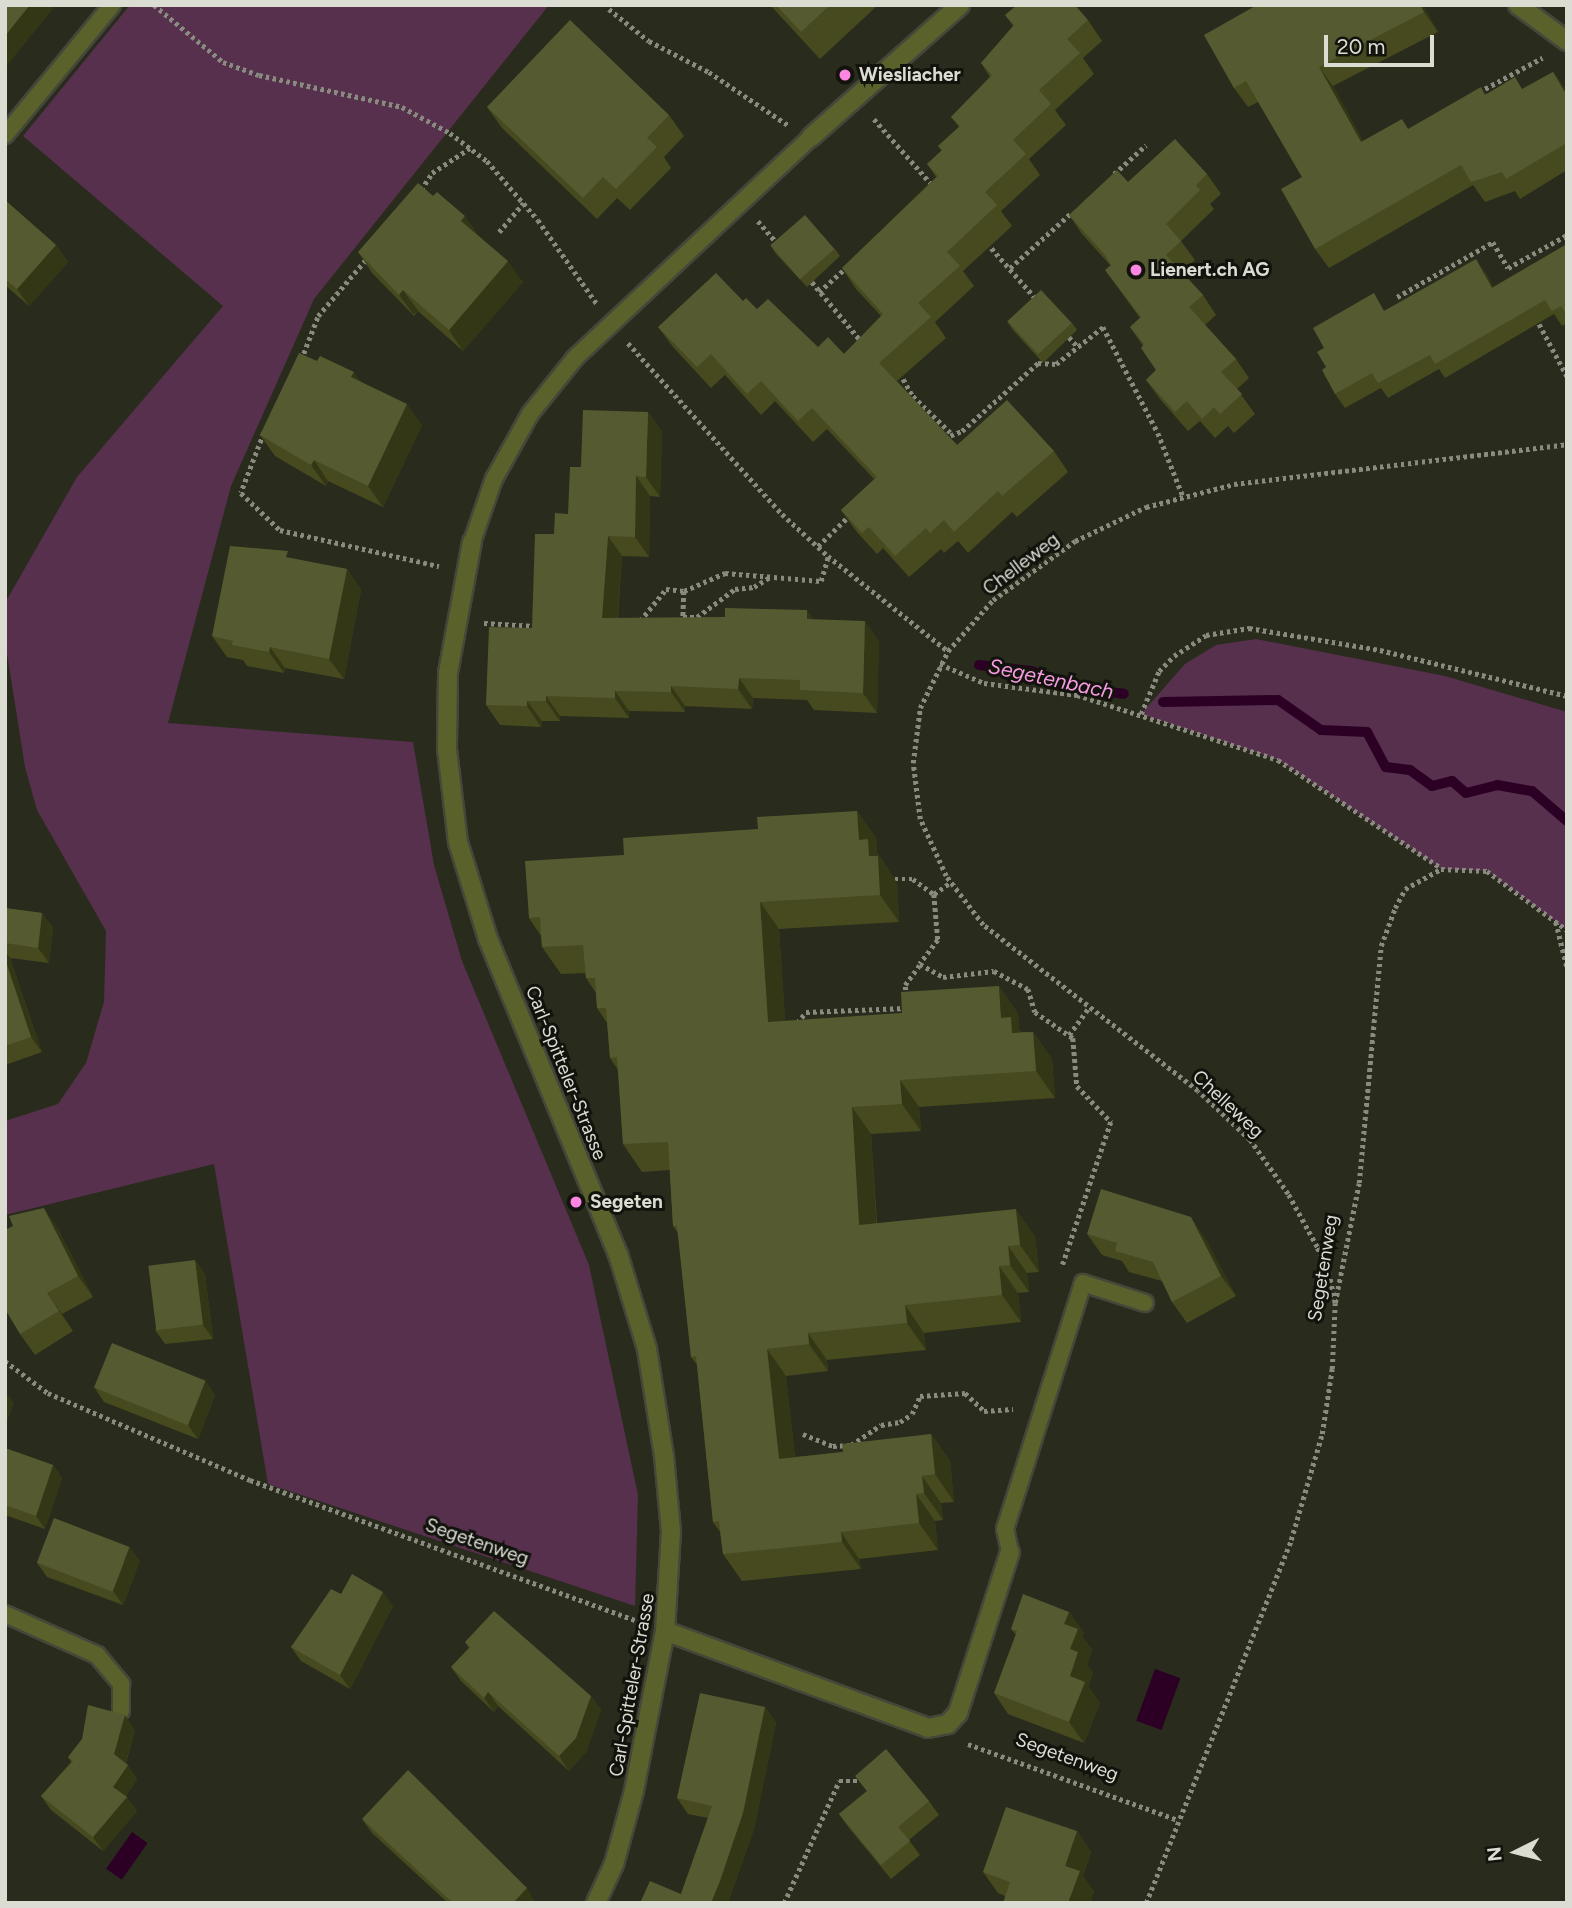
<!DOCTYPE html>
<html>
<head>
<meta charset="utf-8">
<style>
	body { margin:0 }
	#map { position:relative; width:1572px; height:1908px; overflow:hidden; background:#292b1d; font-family:Figtree,sans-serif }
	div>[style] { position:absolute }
	.green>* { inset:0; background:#57304e }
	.water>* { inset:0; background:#2c0024; transform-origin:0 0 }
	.stream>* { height:10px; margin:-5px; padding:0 5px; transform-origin:5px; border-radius:5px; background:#2c0024 }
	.path>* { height:4.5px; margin-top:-2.25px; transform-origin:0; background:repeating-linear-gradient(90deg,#898b7f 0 3.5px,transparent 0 7px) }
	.roads { filter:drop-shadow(2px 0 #45473a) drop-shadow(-2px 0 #45473a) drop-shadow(0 2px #45473a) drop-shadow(0 -2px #45473a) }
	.service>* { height:16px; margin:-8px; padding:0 8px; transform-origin:8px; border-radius:8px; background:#5b612a }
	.minor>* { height:18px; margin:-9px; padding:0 9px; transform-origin:9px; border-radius:9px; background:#5b612a }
	.wall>* { inset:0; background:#464a1e }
	.shaded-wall>* { inset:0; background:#343715; transform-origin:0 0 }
	.building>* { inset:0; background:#565a31; transform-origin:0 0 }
	.dots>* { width:19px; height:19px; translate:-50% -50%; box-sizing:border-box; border:4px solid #12130c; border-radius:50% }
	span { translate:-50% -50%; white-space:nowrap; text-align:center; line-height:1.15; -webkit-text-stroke:6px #12130c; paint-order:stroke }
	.poi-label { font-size:19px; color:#dbddd3; font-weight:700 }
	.left { translate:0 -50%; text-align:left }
	.street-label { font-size:19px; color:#dbddd3 }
	.water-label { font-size:21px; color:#f99be2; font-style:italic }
	.frame { position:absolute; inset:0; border:7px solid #dbddd3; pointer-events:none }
	.north { position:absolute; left:1481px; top:1817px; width:70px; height:70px; -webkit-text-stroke:5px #12130c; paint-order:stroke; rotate:264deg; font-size:19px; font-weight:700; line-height:28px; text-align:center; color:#dbddd3 }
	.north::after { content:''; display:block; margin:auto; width:24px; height:32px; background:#dbddd3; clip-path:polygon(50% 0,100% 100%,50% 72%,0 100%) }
	.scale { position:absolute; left:1324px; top:35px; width:110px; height:32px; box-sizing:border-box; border:4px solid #dbddd3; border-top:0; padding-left:9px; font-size:21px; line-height:24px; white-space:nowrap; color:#dbddd3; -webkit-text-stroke:5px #12130c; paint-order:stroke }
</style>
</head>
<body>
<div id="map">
	<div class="green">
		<div style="clip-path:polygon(130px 5px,549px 5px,314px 299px,231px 486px,168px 723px,413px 742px,434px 865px,462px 961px,589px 1265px,638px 1495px,635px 1606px,268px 1484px,214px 1164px,5px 1215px,5px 1121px,58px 1104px,86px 1063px,104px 1002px,106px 931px,37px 810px,25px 767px,5px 641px,5px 603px,77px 477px,223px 306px,23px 136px)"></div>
		<div style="clip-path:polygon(1256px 639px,1445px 676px,1567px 712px,1567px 930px,1487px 871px,1441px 869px,1278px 760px,1141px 714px,1185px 664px,1216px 645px)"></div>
	</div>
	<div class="water">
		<div style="left:1155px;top:1669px;width:27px;height:55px;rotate:20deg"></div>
		<div style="left:132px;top:1832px;width:19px;height:45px;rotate:35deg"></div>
	</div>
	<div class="stream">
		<div style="left:979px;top:665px;width:52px;rotate:6.6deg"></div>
		<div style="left:1031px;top:671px;width:57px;rotate:18.4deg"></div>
		<div style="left:1085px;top:689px;width:39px;rotate:7deg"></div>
		<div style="left:1163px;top:702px;width:115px;rotate:-1deg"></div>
		<div style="left:1278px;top:700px;width:52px;rotate:34.9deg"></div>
		<div style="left:1321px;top:730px;width:46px;rotate:2.5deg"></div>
		<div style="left:1367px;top:732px;width:40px;rotate:62deg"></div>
		<div style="left:1386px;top:767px;width:24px;rotate:7deg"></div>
		<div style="left:1410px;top:770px;width:27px;rotate:36deg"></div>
		<div style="left:1432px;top:786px;width:21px;rotate:-14deg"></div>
		<div style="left:1452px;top:781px;width:18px;rotate:41deg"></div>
		<div style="left:1466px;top:793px;width:32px;rotate:-14deg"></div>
		<div style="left:1497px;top:785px;width:36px;rotate:10deg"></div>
		<div style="left:1532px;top:791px;width:46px;rotate:40.6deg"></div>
	</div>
	<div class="path">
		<div style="left:154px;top:5px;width:89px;rotate:39.6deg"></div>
		<div style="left:223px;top:62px;width:38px;rotate:20deg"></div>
		<div style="left:259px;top:75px;width:147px;rotate:12.6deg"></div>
		<div style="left:402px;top:107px;width:55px;rotate:28.4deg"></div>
		<div style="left:450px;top:133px;width:46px;rotate:37.1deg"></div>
		<div style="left:487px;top:161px;width:78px;rotate:49.2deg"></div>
		<div style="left:538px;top:220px;width:103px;rotate:54.9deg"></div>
		<div style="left:609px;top:9px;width:51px;rotate:38.7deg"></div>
		<div style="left:649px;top:41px;width:68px;rotate:27.3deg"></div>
		<div style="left:709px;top:72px;width:95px;rotate:33.9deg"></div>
		<div style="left:1479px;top:92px;width:72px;rotate:-28.4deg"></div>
		<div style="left:874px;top:119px;width:89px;rotate:48.6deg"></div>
		<div style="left:1114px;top:174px;width:43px;rotate:-42.2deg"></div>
		<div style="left:421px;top:190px;width:20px;rotate:-57deg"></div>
		<div style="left:432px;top:173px;width:45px;rotate:-33.3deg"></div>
		<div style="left:758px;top:221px;width:33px;rotate:49deg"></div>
		<div style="left:499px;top:232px;width:38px;rotate:-50deg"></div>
		<div style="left:987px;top:243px;width:76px;rotate:48.7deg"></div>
		<div style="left:1010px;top:268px;width:82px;rotate:-42deg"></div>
		<div style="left:812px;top:282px;width:77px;rotate:50.3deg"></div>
		<div style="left:819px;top:292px;width:38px;rotate:-42deg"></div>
		<div style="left:1397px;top:297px;width:111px;rotate:-29.8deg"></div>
		<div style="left:1493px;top:242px;width:30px;rotate:60deg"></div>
		<div style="left:1508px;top:268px;width:68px;rotate:-29.2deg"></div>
		<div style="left:1536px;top:318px;width:66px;rotate:61.9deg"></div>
		<div style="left:1069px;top:337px;width:12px;rotate:48deg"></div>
		<div style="left:628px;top:343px;width:230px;rotate:48deg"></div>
		<div style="left:782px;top:514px;width:62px;rotate:42.4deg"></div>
		<div style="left:828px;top:556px;width:153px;rotate:38.4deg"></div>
		<div style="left:301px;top:360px;width:47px;rotate:-68.9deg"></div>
		<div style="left:318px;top:316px;width:77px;rotate:-49.7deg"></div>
		<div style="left:900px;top:373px;width:26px;rotate:61deg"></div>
		<div style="left:913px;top:396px;width:52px;rotate:44.2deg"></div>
		<div style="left:264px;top:433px;width:64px;rotate:111deg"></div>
		<div style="left:241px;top:493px;width:54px;rotate:43.5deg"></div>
		<div style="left:280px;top:530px;width:163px;rotate:12.8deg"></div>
		<div style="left:944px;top:438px;width:19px;rotate:-21deg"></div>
		<div style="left:962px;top:431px;width:102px;rotate:-41.8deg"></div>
		<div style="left:1038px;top:363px;width:18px;rotate:3deg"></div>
		<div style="left:1056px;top:364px;width:60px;rotate:-38.2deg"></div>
		<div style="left:1103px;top:327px;width:119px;rotate:62.6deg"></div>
		<div style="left:1158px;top:433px;width:68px;rotate:68.4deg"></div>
		<div style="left:818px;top:546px;width:45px;rotate:-44.1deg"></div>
		<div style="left:684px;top:591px;width:26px;rotate:92deg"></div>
		<div style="left:683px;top:617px;width:14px"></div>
		<div style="left:697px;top:617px;width:47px;rotate:-36.4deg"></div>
		<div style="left:735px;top:589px;width:19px;rotate:-6deg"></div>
		<div style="left:754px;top:587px;width:19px;rotate:-32deg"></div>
		<div style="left:640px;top:621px;width:41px;rotate:-50.9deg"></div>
		<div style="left:666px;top:589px;width:18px;rotate:6deg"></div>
		<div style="left:684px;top:591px;width:45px;rotate:-23.7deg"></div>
		<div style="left:725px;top:573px;width:96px;rotate:4.8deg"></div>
		<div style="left:821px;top:581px;width:26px;rotate:-74deg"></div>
		<div style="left:484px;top:623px;width:51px;rotate:3.4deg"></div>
		<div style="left:940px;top:664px;width:48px;rotate:23.4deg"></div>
		<div style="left:984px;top:683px;width:94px;rotate:7.4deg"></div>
		<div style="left:1077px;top:695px;width:211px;rotate:17.9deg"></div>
		<div style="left:1278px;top:760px;width:196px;rotate:33.5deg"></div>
		<div style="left:1141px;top:714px;width:47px;rotate:-67.3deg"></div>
		<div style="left:1159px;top:671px;width:21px;rotate:-45deg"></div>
		<div style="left:1174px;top:656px;width:38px;rotate:-33deg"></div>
		<div style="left:1206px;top:635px;width:44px;rotate:-9.2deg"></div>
		<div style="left:1249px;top:628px;width:133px;rotate:9.5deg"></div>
		<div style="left:1380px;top:650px;width:193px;rotate:13.8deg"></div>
		<div style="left:895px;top:879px;width:18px"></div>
		<div style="left:913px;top:879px;width:26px;rotate:36deg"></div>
		<div style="left:934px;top:894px;width:46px;rotate:85deg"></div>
		<div style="left:938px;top:940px;width:30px;rotate:127deg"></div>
		<div style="left:934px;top:894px;width:19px;rotate:-35deg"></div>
		<div style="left:1556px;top:922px;width:46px;rotate:76.3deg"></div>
		<div style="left:906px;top:997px;width:12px;rotate:-95deg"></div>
		<div style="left:905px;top:985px;width:26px;rotate:-54deg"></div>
		<div style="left:920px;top:964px;width:26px;rotate:29deg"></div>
		<div style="left:943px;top:977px;width:51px;rotate:-6.7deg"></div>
		<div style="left:994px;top:971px;width:38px;rotate:28deg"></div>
		<div style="left:1028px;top:989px;width:24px;rotate:73deg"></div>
		<div style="left:1035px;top:1012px;width:46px;rotate:34.4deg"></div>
		<div style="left:1073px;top:1038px;width:48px;rotate:85.2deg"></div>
		<div style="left:1077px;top:1086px;width:50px;rotate:46.6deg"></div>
		<div style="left:1111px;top:1122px;width:153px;rotate:108.7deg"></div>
		<div style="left:797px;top:1023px;width:14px;rotate:-51deg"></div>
		<div style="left:806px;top:1012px;width:99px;rotate:-2.3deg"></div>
		<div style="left:1069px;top:1035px;width:34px;rotate:-54deg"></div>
		<div style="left:1335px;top:1303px;width:34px;rotate:-102deg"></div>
		<div style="left:1328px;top:1270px;width:25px;rotate:-116deg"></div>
		<div style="left:1317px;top:1247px;width:60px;rotate:-118.7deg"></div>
		<div style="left:1288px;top:1194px;width:66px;rotate:-125.1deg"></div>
		<div style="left:1250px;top:1140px;width:71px;rotate:-136.7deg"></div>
		<div style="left:1198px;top:1091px;width:272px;rotate:-142.3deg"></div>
		<div style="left:983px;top:925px;width:61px;rotate:-127.1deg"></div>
		<div style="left:946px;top:876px;width:63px;rotate:-114.5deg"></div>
		<div style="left:920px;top:819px;width:56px;rotate:-97.1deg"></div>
		<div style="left:913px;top:763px;width:55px;rotate:-82.7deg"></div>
		<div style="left:920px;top:708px;width:64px;rotate:-63.8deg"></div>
		<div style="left:948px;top:651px;width:68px;rotate:-48.6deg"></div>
		<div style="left:993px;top:600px;width:101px;rotate:-35.7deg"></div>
		<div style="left:1075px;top:541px;width:79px;rotate:-25.6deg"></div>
		<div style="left:1146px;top:507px;width:91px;rotate:-14.6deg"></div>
		<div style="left:1234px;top:484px;width:335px;rotate:-6.8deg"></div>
		<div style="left:5px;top:1361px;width:54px;rotate:36.7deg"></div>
		<div style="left:48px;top:1393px;width:220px;rotate:23.3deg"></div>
		<div style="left:250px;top:1480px;width:415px;rotate:20deg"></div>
		<div style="left:803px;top:1434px;width:32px;rotate:22deg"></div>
		<div style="left:833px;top:1446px;width:18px;rotate:-3deg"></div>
		<div style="left:851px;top:1445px;width:36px;rotate:-34deg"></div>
		<div style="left:881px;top:1425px;width:19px;rotate:-9deg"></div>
		<div style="left:900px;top:1422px;width:14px;rotate:-34deg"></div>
		<div style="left:912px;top:1414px;width:20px;rotate:-66deg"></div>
		<div style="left:920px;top:1396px;width:45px;rotate:-3.8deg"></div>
		<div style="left:965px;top:1393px;width:26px;rotate:43deg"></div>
		<div style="left:984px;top:1411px;width:29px;rotate:-4deg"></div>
		<div style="left:968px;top:1744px;width:223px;rotate:19.9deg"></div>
		<div style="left:784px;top:1903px;width:134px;rotate:-65.7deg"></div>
		<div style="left:839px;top:1781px;width:23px"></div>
		<div style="left:1146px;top:1903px;width:391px;rotate:-68.2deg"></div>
		<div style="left:1291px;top:1540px;width:110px;rotate:-73.7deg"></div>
		<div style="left:1322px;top:1434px;width:66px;rotate:-81.3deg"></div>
		<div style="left:1332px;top:1369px;width:66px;rotate:-87.4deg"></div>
		<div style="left:1335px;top:1303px;width:122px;rotate:-78.7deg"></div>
		<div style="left:1359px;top:1183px;width:238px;rotate:-84.7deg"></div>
		<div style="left:1381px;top:946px;width:40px;rotate:-69.8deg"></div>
		<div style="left:1395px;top:908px;width:21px;rotate:-62deg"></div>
		<div style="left:1405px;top:889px;width:41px;rotate:-29.1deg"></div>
		<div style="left:1441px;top:869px;width:46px;rotate:2.5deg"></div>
		<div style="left:1487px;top:871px;width:99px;rotate:36.4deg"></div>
	</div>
	<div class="roads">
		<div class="service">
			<div style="left:5px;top:135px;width:168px;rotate:-50.5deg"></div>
			<div style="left:472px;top:542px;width:67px;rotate:-70.8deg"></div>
			<div style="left:494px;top:479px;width:74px;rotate:-61deg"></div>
			<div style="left:530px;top:414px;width:72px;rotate:-51.2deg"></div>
			<div style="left:575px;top:358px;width:323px;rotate:-43.1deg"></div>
			<div style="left:1010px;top:1552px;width:24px;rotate:-102deg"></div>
			<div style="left:1005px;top:1529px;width:258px;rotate:-72.4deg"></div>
			<div style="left:1083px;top:1283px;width:65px;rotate:17.9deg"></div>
			<div style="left:5px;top:1614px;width:101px;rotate:24deg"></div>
			<div style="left:97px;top:1655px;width:38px;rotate:50deg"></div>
			<div style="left:121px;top:1684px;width:27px;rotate:90deg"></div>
		</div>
		<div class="minor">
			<div style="left:1518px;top:5px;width:61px;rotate:36.3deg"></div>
			<div style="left:811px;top:137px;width:199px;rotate:-41.5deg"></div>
			<div style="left:472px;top:542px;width:133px;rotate:100.4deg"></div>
			<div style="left:448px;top:673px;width:76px;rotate:90.8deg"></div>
			<div style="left:447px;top:749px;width:94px;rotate:83.3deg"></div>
			<div style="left:458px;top:842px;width:102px;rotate:72.8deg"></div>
			<div style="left:488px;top:939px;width:341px;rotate:67.6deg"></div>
			<div style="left:618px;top:1254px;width:99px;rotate:73deg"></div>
			<div style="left:647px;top:1349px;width:108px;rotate:81deg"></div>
			<div style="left:664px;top:1456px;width:75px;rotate:84.7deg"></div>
			<div style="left:671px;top:1531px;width:100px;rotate:93.4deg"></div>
			<div style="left:665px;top:1631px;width:163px;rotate:101deg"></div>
			<div style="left:634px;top:1791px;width:76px;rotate:105.3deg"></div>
			<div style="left:614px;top:1864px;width:43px;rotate:114.8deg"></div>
			<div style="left:665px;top:1631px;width:280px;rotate:20.2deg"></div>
			<div style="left:928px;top:1728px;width:20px;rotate:-11deg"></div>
			<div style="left:948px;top:1724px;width:15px;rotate:-48deg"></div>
			<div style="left:958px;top:1713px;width:169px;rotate:-72.1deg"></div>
		</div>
	</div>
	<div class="wall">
		<div style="clip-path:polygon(770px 5px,878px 5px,820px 59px)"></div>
		<div style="clip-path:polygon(1423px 5px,1438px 32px,1333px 86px,1363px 141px,1409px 129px,1485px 94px,1523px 89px,1553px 72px,1567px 91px,1567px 170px,1520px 199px,1515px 191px,1485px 202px,1473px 185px,1329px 268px,1315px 249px,1302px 177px,1258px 102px,1248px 107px,1234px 88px,1204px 35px)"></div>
		<div style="clip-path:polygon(1005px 15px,1088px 20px,1102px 41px,1083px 58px,1094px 74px,1055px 110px,1066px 125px,1029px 159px,1040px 175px,1001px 211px,1012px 226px,963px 271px,974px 286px,935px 322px,946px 338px,897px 381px,957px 445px,1054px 451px,1068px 472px,1017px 517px,1012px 512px,968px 553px,958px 541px,944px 553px,941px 549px,909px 577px,883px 548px,877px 554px,856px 531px,841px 510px,874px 479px,827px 429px,813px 442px,775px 401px,761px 415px,725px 375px,711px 388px,673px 347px,658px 327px,743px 301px,818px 347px,844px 354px,881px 316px,856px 289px,842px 268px,936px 177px,927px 164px,942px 151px,938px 146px,959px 127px,951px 117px,990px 77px,981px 63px,1013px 26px)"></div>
		<div style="clip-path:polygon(487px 107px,669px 115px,684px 136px,664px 157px,671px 168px,630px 210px,617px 198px,597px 219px,502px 128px)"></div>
		<div style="clip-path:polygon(1207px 174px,1221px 194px,1210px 204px,1214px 209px,1181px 241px,1195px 260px,1182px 272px,1203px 295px,1216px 315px,1205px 325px,1236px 359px,1249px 378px,1237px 389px,1255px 414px,1234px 433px,1228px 426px,1215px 438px,1200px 421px,1188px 431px,1160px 399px,1146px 380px,1156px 370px,1143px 346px,1130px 327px,1140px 318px,1105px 270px,1111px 266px,1082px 234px,1069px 215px,1128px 182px)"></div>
		<div style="clip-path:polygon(5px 200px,56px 245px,68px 262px,29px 306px,5px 285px)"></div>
		<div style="clip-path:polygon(479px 236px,523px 282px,463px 351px,418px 311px,414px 316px,372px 273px,358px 252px)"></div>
		<div style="clip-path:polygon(1567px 244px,1567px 323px,1562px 326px,1554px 314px,1445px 378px,1439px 369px,1388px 398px,1381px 388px,1345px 408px,1335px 394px,1326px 367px,1386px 310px,1486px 273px,1493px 287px)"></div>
		<div style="clip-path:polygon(771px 246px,835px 249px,840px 256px,807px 287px,776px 254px)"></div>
		<div style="clip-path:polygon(1007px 321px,1072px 323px,1077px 330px,1043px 363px,1012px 329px)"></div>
		<div style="clip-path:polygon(361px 382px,422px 425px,383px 507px,328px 481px,326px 486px,275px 456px,260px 435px)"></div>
		<div style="clip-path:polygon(648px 412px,662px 432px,660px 497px,650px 496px,649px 557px,622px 556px,618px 618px,813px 620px,879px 641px,877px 713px,814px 710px,807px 700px,753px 698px,752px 709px,685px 706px,685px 712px,629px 711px,629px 718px,560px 716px,560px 721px,542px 721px,541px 727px,500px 725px,486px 705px,532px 628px,554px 534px,568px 514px,581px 467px)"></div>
		<div style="clip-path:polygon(293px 559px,347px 569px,361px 590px,344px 679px,285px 668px,284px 673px,247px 666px,243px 660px,227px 657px,212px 636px)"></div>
		<div style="clip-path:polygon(857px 811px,876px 838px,877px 852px,897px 883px,899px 922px,779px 929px,785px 1021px,1018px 1013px,1019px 1029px,1021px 1032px,1033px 1032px,1052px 1059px,1055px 1098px,919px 1107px,921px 1131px,871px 1134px,877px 1223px,1035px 1236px,1039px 1272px,1027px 1273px,1029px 1292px,1018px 1293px,1021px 1322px,924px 1333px,926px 1350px,827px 1360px,828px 1371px,786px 1376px,795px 1457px,843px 1452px,931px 1434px,950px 1461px,954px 1502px,941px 1503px,943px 1520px,935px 1521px,938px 1550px,859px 1559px,861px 1569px,742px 1581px,723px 1554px,720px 1532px,713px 1522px,697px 1365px,691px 1357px,678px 1233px,673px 1226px,670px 1170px,642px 1172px,623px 1144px,618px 1070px,610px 1058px,607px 1023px,597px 1008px,596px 993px,586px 978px,585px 973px,561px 974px,542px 947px,541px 936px,529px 918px,624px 855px)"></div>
		<div style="clip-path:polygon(5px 908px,42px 913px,53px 928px,49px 963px,10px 958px,42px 1052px,5px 1065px)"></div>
		<div style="clip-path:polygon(58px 1229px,93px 1297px,62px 1314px,73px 1331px,35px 1355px,20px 1334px)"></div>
		<div style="clip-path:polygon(1087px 1234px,1205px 1238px,1236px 1296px,1187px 1323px,1172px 1302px,1162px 1281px,1129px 1272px,1122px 1261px,1102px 1255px)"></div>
		<div style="clip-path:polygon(195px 1260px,205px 1274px,213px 1339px,165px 1344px,155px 1330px)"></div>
		<div style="clip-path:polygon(94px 1387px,215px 1395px,198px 1439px,104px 1402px)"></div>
		<div style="clip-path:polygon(5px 1448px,53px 1465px,62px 1478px,45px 1529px,5px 1515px)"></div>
		<div style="clip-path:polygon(140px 1561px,123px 1605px,47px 1577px,37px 1563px)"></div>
		<div style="clip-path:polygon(341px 1594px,393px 1606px,350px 1689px,301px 1661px,291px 1647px)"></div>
		<div style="clip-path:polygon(1069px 1612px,1084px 1633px,1082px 1636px,1092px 1650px,1087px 1665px,1093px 1673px,1088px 1686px,1100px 1703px,1084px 1743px,1008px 1714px,994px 1693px,1016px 1635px,1011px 1629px)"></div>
		<div style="clip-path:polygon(465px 1642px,591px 1696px,601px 1710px,586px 1752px,569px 1771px,498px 1706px,494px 1712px,461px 1681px,451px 1667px,469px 1648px)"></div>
		<div style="clip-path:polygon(765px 1707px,776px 1723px,754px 1829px,728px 1903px,640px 1903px,681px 1894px,708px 1818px,688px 1814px,677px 1798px)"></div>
		<div style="clip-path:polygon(135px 1730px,126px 1763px,137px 1779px,126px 1796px,137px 1811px,103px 1851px,51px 1810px,41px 1796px,71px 1762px,68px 1757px)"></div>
		<div style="clip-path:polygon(855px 1776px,929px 1801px,939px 1815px,909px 1840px,920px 1855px,891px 1879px,849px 1828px,839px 1814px,867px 1791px)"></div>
		<div style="clip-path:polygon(362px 1819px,537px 1902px,448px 1903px,372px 1833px)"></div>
		<div style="clip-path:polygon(1077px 1831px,1091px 1852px,1083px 1876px,1094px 1892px,1090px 1903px,1003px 1903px,1005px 1896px,998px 1893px,983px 1872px)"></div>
	</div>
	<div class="shaded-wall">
		<div style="clip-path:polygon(30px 5px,56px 5px,5px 68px,5px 36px)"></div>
		<div style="clip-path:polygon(1420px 5px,1423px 5px,1438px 32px,1424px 12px)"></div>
		<div style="clip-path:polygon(1319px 67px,1333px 86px,1375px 162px,1361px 142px)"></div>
		<div style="clip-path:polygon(1553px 72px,1567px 91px,1567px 96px)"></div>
		<div style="clip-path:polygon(465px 216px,480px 237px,461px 221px)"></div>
		<div style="clip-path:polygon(56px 245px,68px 262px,29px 306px,17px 289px)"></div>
		<div style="clip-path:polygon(1476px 259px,1486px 273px,1502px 303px,1492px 288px)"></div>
		<div style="clip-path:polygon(508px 261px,523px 282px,463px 351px,449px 330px)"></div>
		<div style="left:403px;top:290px;width:26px;height:6px;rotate:54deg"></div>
		<div style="clip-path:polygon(354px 372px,368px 393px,351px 377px)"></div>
		<div style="clip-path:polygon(407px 404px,422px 425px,383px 507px,368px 486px)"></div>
		<div style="clip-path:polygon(648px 412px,662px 432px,660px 497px,646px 477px)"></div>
		<div style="clip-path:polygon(314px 460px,328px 481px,326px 486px,311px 465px)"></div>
		<div style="clip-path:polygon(636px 476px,650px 496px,649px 557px,635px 537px)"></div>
		<div style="clip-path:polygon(608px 536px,622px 556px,616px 638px,602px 618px)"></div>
		<div style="clip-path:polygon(347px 569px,361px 590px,344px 679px,329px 659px)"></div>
		<div style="clip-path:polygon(807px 610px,821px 630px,807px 619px)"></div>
		<div style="clip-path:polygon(865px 621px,879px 641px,877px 713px,863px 693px)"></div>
		<div style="clip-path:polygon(270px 647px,285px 668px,284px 673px,269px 652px)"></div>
		<div style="clip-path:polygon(739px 678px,753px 698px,752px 709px,738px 689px)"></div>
		<div style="clip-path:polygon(671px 686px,685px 706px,685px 712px,671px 692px)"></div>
		<div style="clip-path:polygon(615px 691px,629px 711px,629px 718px,615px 698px)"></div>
		<div style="clip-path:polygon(546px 696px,560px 716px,560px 721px,546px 701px)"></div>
		<div style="clip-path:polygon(527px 701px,542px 721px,541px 727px,527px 706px)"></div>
		<div style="clip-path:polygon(857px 811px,876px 838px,877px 852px,897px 883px,899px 922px,880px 895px,859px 840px)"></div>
		<div style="clip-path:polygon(760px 902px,779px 929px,787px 1049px,768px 1022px)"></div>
		<div style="clip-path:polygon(42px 913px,53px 928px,49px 963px,38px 948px)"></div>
		<div style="clip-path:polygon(5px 951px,10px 958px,42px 1052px,31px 1037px,5px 959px)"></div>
		<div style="clip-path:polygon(999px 986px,1018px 1013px,1019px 1029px,1030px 1045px,1031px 1060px,1001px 1018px)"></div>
		<div style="clip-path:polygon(1033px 1032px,1052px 1059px,1055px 1098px,1036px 1071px)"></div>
		<div style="clip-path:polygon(900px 1080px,919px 1107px,921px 1131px,902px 1104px)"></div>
		<div style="clip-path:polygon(852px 1107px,871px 1134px,878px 1252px,859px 1225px)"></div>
		<div style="clip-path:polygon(44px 1208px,58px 1229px,93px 1297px,78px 1276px)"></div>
		<div style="clip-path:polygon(1016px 1209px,1035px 1236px,1039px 1272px,1020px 1245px)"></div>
		<div style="clip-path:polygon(1191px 1217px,1205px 1238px,1236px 1296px,1221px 1276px)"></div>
		<div style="clip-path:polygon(1008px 1246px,1027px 1273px,1029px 1292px,1010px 1265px)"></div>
		<div style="clip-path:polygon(195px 1260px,205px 1274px,213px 1339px,203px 1325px)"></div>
		<div style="clip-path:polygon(999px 1266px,1018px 1293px,1021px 1322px,1002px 1295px)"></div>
		<div style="clip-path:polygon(47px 1293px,62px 1314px,73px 1331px,59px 1311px)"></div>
		<div style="clip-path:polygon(905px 1305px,924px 1333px,926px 1350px,907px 1323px)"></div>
		<div style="clip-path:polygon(808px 1333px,827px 1360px,828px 1371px,809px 1344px)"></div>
		<div style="clip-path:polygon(767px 1349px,786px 1376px,798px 1486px,779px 1459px)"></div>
		<div style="clip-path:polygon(206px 1381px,215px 1395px,198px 1439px,188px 1425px)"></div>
		<div style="clip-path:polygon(5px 1391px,14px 1403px,5px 1427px)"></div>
		<div style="clip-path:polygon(931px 1434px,950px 1461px,954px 1502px,935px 1474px)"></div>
		<div style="clip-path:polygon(53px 1465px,62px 1478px,45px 1529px,36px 1516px)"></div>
		<div style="clip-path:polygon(922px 1476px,941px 1503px,943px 1520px,924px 1493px)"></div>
		<div style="clip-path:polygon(916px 1494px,935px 1521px,938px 1550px,919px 1523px)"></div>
		<div style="clip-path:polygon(841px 1532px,859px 1559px,861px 1569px,842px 1542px)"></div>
		<div style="clip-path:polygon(130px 1547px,140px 1561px,123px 1605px,113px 1591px)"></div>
		<div style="clip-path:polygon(383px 1592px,393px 1606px,350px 1689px,340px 1675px)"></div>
		<div style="clip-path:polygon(1069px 1612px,1084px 1633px,1082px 1636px,1092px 1650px,1087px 1665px,1093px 1673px,1088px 1686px,1100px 1703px,1084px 1743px,1069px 1722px,1070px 1649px,1064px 1624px)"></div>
		<div style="clip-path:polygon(488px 1692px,498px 1706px,494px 1712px,484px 1698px)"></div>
		<div style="clip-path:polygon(591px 1696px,601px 1710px,586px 1752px,569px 1771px,559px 1756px)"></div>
		<div style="clip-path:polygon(765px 1707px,776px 1723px,754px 1829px,728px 1903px,711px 1903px)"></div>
		<div style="clip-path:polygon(125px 1715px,135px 1730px,124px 1768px,114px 1754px)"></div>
		<div style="clip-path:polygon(128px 1765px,137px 1779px,123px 1801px,113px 1787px)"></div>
		<div style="clip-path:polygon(127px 1797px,137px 1811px,103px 1851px,93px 1837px)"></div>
		<div style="clip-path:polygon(1077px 1831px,1091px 1852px,1083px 1876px,1094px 1892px,1090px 1903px,1068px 1903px,1065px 1866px)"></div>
		<div style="clip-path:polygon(527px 1888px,536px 1903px,513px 1903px)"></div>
	</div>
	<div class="building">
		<div style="clip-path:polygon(5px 5px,30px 5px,5px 36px)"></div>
		<div style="clip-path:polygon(776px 5px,830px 5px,801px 32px)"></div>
		<div style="clip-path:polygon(1017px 5px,1075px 5px,1088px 20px,1067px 39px,1080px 53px,1039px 90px,1051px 104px,1013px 140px,1026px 154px,985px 192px,997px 205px,947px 252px,960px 266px,918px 303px,931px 317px,879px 363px,957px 445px,1007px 400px,1054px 451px,1002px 496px,998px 491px,954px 532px,944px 520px,930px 533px,926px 528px,895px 556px,869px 527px,862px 533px,841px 510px,877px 477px,812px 408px,798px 421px,761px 381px,747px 394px,711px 354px,697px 367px,658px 327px,716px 273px,743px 301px,746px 298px,757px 309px,768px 299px,818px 347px,828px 337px,844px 354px,883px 314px,842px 268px,938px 176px,927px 164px,942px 150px,938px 146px,960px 126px,951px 117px,992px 75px,981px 63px,1014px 25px,1005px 15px)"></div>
		<div style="clip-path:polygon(1257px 5px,1420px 5px,1424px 12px,1319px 67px,1361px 142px,1402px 119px,1408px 129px,1481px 87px,1485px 95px,1515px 77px,1522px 89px,1553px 72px,1567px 96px,1567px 143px,1506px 179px,1502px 172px,1471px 182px,1461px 165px,1315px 249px,1281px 189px,1302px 177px,1246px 81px,1234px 88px,1204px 35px)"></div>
		<div style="clip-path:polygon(570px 20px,669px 115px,647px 138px,657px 147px,616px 189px,603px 177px,583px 198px,487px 107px)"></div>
		<div style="clip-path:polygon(1175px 139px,1207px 174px,1196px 185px,1200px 190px,1166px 224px,1181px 241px,1166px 255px,1203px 295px,1189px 307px,1236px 359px,1221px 372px,1242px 394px,1220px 414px,1214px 407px,1202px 419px,1187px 401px,1175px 412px,1146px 380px,1156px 370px,1141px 348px,1144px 344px,1130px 327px,1141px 317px,1105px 270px,1111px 265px,1105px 255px,1069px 215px,1117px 170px,1128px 182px)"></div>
		<div style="clip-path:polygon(418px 183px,433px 196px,437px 192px,465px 216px,461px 221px,508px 261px,449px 330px,403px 290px,399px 295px,358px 252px)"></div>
		<div style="clip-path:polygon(5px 200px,56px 245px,17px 289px,5px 279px)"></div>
		<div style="left:805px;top:215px;width:45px;height:46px;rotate:49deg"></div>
		<div style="clip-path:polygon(1567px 244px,1567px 315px,1561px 306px,1552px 311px,1545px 300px,1435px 364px,1430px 355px,1378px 383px,1372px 373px,1335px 394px,1322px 370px,1326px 367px,1317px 352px,1324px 348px,1313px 328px,1374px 293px,1384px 311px,1476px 259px,1492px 288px)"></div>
		<div style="left:1041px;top:290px;width:45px;height:46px;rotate:47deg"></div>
		<div style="clip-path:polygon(299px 353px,317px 361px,320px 356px,354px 372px,351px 377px,407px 404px,368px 486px,314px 460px,311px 465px,260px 435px)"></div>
		<div style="clip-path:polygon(583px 410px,648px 412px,646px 477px,636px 476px,635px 537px,608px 536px,602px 618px,725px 617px,725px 608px,807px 610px,807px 619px,865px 621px,863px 693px,800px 690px,800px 680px,739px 678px,738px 689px,671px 686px,671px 692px,615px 691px,615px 698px,546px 696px,546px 701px,527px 701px,527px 706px,486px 705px,489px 627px,532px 628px,535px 534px,554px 534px,555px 513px,568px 514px,570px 467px,581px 467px)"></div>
		<div style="clip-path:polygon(230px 546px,288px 551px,286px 557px,347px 569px,329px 659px,270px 647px,269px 652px,232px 645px,233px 641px,212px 636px)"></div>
		<div style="clip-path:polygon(857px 811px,859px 840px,868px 839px,869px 856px,878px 856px,880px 895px,760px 902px,768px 1022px,902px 1013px,901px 992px,999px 986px,1001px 1018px,1011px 1017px,1012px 1033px,1033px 1032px,1036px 1071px,900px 1080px,902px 1104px,852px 1107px,859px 1225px,1016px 1209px,1020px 1245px,1008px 1246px,1010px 1265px,999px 1266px,1002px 1295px,905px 1305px,907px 1323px,808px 1333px,809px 1344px,767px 1349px,779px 1459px,843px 1452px,842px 1444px,931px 1434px,935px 1474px,922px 1476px,924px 1493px,916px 1494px,919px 1523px,841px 1532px,842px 1542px,723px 1554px,719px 1521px,713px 1522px,696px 1356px,691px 1357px,677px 1226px,673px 1226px,668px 1142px,623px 1144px,617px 1057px,610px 1058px,606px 1008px,597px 1008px,595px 978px,586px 978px,583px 945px,542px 947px,540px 917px,529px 918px,525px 861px,624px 855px,623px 838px,758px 829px,757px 817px)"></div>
		<div style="clip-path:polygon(5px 908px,42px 913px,38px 948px,5px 943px)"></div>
		<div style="clip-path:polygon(5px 959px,31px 1037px,5px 1046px)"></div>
		<div style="clip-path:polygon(1101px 1189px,1191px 1217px,1221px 1276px,1172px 1302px,1153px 1262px,1115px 1251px,1117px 1243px,1087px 1234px)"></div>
		<div style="clip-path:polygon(44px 1208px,78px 1276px,47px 1293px,59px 1311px,20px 1334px,5px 1309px,5px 1230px,13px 1226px,9px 1216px)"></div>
		<div style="left:195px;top:1260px;width:65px;height:47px;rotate:83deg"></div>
		<div style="left:112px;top:1343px;width:101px;height:48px;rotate:22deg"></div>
		<div style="clip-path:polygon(5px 1448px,53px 1465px,36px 1516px,5px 1505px)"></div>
		<div style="left:54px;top:1518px;width:81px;height:48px;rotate:21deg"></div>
		<div style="clip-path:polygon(352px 1574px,383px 1592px,340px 1675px,291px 1647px,331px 1589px,341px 1594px)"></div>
		<div style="clip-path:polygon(1023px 1594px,1069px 1612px,1064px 1624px,1078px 1629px,1070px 1649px,1078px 1652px,1070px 1676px,1085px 1682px,1069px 1722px,994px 1693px,1017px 1631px,1011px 1629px)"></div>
		<div style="clip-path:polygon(494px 1611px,591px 1696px,576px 1738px,559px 1756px,488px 1692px,484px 1698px,451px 1667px,470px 1647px,465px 1642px)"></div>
		<div style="clip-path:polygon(700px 1693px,765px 1707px,743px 1813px,720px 1881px,711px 1903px,640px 1903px,650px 1881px,681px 1894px,712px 1806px,677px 1798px)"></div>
		<div style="clip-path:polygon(88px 1705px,125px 1715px,114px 1754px,128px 1765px,113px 1787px,127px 1797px,93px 1837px,41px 1796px,73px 1761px,68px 1757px,82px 1739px)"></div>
		<div style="clip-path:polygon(886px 1749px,929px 1801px,898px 1827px,910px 1841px,881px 1865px,839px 1814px,867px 1791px,855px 1776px)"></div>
		<div style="clip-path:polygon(408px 1770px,527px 1888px,513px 1903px,453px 1903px,362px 1819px)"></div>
		<div style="clip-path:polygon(1006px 1807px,1077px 1831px,1065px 1866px,1080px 1871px,1068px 1903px,1003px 1903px,1010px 1882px,983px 1872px)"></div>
	</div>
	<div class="dots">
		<div style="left:845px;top:75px;background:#fd86e2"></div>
		<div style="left:1136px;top:270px;background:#fd86e2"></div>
		<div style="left:576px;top:1202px;background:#fd86e2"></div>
	</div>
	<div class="poi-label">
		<span class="left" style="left:859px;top:75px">Wiesliacher</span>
		<span class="left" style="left:1150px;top:270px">Lienert.ch AG</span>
		<span class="left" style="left:590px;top:1202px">Segeten</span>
	</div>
	<div class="street-label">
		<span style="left:1021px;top:564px;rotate:-37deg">Chelleweg</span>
		<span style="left:566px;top:1073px;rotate:68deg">Carl-Spitteler-Strasse</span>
		<span style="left:1228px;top:1104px;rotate:43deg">Chelleweg</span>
		<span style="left:1323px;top:1268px;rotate:-81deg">Segetenweg</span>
		<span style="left:477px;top:1542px;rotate:19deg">Segetenweg</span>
		<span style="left:632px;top:1685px;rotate:-80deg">Carl-Spitteler-Strasse</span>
		<span style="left:1067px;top:1757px;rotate:20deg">Segetenweg</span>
	</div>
	<div class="water-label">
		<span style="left:1051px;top:679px;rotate:12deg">Segetenbach</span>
	</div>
	<div class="frame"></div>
	<div class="north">N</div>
	<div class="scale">20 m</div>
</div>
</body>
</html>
